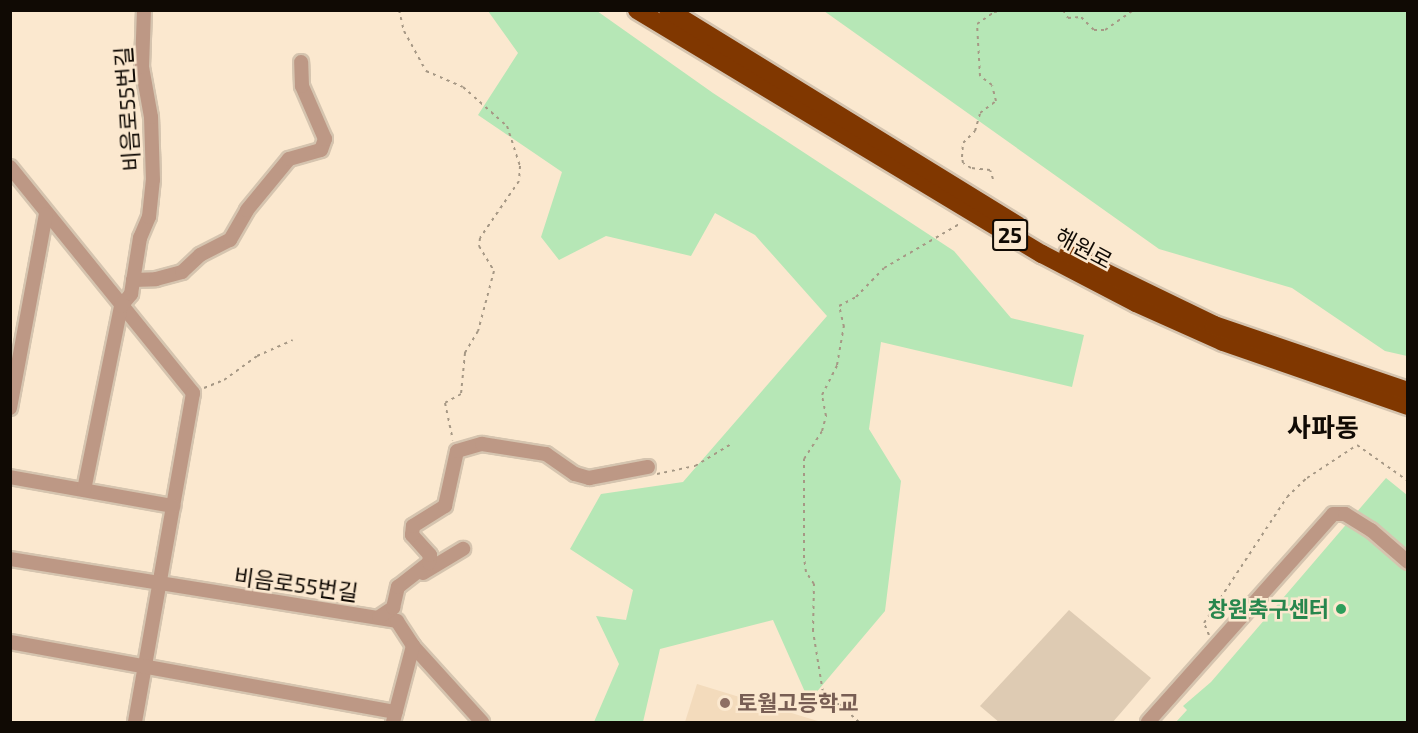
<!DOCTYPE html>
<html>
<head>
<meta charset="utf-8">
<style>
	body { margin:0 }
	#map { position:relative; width:1418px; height:733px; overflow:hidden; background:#fbe8cf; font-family:"Exo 2","Noto Sans KR",sans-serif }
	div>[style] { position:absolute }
	.built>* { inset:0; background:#f3dbbc }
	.green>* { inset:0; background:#b6e7b6 }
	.building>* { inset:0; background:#decbb3 }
	.path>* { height:2px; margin-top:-1px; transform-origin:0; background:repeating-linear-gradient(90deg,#a69885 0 3px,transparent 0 7.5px) }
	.roads { filter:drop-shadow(2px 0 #d5c4af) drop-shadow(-2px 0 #d5c4af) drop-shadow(0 2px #d5c4af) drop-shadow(0 -2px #d5c4af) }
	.minor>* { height:14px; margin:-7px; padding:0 7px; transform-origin:7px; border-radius:7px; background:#bd9885 }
	.highway>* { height:18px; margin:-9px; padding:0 9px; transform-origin:9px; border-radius:9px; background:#803700 }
	.dots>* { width:16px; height:16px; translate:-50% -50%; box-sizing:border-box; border:3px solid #fbe8cf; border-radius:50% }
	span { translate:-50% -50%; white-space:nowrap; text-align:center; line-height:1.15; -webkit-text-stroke:5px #fbe8cf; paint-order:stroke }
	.shield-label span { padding:2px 4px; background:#fbe8cf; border:2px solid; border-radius:4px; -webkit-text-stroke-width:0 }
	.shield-label { font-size:21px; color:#100a04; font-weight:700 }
	.street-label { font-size:22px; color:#100a04 }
	.leisure-label { font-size:22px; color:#27864d; font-weight:700 }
	.right { translate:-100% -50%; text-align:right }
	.education-label { font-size:22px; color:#785e54; font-weight:700 }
	.left { translate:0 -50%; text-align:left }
	.quarter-label { font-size:26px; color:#100a04; font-weight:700 }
	.frame { position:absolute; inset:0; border:12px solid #100a04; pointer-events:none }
</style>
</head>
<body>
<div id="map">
	<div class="built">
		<div style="clip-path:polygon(697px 684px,821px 722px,685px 722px)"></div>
	</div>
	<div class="green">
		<div style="clip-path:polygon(488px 11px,597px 11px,713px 93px,954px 251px,1011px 318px,1084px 335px,1072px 387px,881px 342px,869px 429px,901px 481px,885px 611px,809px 701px,773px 620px,660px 649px,643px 722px,594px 722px,619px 664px,596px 616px,626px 620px,633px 590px,570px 549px,601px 494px,683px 482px,827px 316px,755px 235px,715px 213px,691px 256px,606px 236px,559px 260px,541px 237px,562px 172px,478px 115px,518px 53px)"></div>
		<div style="clip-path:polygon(824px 11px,1407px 11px,1407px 356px,1385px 351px,1292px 288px,1159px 249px)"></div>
		<div style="clip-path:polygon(1386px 478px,1407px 495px,1407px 722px,1176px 722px,1187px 710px,1183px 706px,1211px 682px)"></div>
	</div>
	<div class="building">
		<div style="clip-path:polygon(1069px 610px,1151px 678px,1112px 723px,1000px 723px,980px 706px)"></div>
	</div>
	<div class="path">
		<div style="left:399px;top:10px;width:22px;rotate:77deg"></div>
		<div style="left:404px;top:31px;width:46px;rotate:61.2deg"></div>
		<div style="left:426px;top:71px;width:40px;rotate:23.4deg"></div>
		<div style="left:463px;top:87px;width:59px;rotate:41.6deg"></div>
		<div style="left:507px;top:126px;width:42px;rotate:72deg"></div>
		<div style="left:520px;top:166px;width:15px;rotate:94deg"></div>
		<div style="left:519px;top:181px;width:69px;rotate:124.4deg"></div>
		<div style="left:480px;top:238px;width:8px;rotate:97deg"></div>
		<div style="left:479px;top:246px;width:29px;rotate:59deg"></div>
		<div style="left:494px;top:271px;width:62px;rotate:104.9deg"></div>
		<div style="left:478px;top:331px;width:26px;rotate:121deg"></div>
		<div style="left:465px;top:353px;width:41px;rotate:95.6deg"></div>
		<div style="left:461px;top:394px;width:18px;rotate:151deg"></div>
		<div style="left:445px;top:403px;width:38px;rotate:78deg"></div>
		<div style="left:1063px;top:10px;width:9px;rotate:58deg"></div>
		<div style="left:1068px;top:18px;width:13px;rotate:-4deg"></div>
		<div style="left:1081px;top:17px;width:18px;rotate:45deg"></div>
		<div style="left:1094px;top:30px;width:11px"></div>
		<div style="left:1105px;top:30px;width:35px;rotate:-35deg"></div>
		<div style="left:993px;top:179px;width:9px;rotate:-108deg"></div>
		<div style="left:990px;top:170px;width:19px;rotate:-174deg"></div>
		<div style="left:971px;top:168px;width:9px;rotate:-148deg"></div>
		<div style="left:963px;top:163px;width:6px;rotate:-99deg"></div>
		<div style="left:962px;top:157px;width:14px;rotate:-86deg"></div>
		<div style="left:963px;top:143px;width:17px;rotate:-45deg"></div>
		<div style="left:975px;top:131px;width:19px;rotate:-74deg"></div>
		<div style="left:980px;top:113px;width:20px;rotate:-37deg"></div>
		<div style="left:996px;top:101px;width:16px;rotate:-104deg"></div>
		<div style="left:992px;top:85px;width:15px;rotate:-143deg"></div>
		<div style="left:980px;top:76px;width:52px;rotate:-93.3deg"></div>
		<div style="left:977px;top:24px;width:21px;rotate:-35deg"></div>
		<div style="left:994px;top:12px;width:14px;rotate:-8deg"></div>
		<div style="left:204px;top:388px;width:22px;rotate:-22deg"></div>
		<div style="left:224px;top:380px;width:41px;rotate:-36deg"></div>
		<div style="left:257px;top:356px;width:39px;rotate:-24deg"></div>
		<div style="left:657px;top:474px;width:39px;rotate:-12deg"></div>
		<div style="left:695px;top:466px;width:44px;rotate:-31.2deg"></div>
		<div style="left:1209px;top:635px;width:13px;rotate:-113deg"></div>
		<div style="left:1204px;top:623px;width:151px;rotate:-56.6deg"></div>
		<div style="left:1287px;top:497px;width:28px;rotate:-44deg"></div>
		<div style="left:1307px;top:478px;width:60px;rotate:-33.4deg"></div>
		<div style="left:1357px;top:445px;width:62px;rotate:35.2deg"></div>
		<div style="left:859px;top:722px;width:27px;rotate:-138deg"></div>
		<div style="left:839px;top:704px;width:12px;rotate:171deg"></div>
		<div style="left:827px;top:706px;width:8px;rotate:-113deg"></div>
		<div style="left:824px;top:699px;width:69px;rotate:-99.2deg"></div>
		<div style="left:813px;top:631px;width:47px;rotate:-88.8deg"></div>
		<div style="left:814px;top:584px;width:14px;rotate:-124deg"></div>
		<div style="left:806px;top:572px;width:14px;rotate:-98deg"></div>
		<div style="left:804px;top:558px;width:99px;rotate:-90deg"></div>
		<div style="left:804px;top:459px;width:33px;rotate:-57deg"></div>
		<div style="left:822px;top:431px;width:16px;rotate:-75deg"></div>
		<div style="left:826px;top:416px;width:21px;rotate:-101deg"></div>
		<div style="left:822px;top:395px;width:34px;rotate:-63deg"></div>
		<div style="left:837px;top:365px;width:39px;rotate:-80deg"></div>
		<div style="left:844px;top:327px;width:22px;rotate:-103deg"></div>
		<div style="left:839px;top:306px;width:19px;rotate:-28deg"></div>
		<div style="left:856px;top:297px;width:40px;rotate:-46deg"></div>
		<div style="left:884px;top:268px;width:89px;rotate:-30.3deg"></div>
	</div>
	<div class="roads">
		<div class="minor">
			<div style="left:10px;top:167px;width:291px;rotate:51deg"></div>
			<div style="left:193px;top:393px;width:334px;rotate:100deg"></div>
			<div style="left:133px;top:280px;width:23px;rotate:-2deg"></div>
			<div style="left:156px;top:279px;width:27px;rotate:-15deg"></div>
			<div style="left:182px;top:272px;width:25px;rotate:-43deg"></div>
			<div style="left:200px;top:255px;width:34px;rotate:-27deg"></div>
			<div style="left:230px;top:240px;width:34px;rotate:-60deg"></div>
			<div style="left:247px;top:210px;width:66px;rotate:-50.5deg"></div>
			<div style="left:289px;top:159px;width:33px;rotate:-16deg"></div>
			<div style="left:321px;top:150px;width:12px;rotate:-70deg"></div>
			<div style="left:325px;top:139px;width:58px;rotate:-113.5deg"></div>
			<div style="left:302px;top:86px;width:24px;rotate:-92deg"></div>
			<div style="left:10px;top:408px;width:197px;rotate:-79.5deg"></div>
			<div style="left:10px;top:477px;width:166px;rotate:10.1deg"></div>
			<div style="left:84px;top:490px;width:188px;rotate:-78.6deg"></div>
			<div style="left:121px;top:306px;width:16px;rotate:-50deg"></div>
			<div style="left:131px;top:294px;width:57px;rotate:-80.9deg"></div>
			<div style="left:140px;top:238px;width:23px;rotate:-67deg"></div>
			<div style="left:149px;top:217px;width:37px;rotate:-84deg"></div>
			<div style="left:153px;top:180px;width:63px;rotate:-91.8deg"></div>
			<div style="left:151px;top:117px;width:51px;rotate:-100.2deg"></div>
			<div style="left:142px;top:67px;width:57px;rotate:-88deg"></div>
			<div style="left:10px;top:559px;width:392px;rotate:9.1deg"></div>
			<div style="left:397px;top:621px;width:30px;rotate:57deg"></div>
			<div style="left:413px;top:646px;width:103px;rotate:47.8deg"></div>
			<div style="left:423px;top:573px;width:47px;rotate:-31deg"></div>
			<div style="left:379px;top:617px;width:17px;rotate:-33deg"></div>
			<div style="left:393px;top:608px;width:22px;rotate:-77deg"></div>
			<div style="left:398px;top:587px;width:39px;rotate:-38deg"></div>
			<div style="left:429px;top:563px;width:8px;rotate:-83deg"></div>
			<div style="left:430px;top:555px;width:27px;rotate:-132deg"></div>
			<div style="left:412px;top:535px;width:9px;rotate:-84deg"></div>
			<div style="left:413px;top:526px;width:38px;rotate:-32deg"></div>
			<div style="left:445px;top:506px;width:56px;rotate:-77.7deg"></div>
			<div style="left:457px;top:451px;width:26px;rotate:-16deg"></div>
			<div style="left:482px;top:444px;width:65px;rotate:8.9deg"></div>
			<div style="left:546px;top:454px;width:35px;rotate:35deg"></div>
			<div style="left:575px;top:474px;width:15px;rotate:16deg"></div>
			<div style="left:589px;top:478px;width:60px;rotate:-10.6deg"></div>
			<div style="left:10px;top:642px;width:392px;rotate:10.3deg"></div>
			<div style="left:393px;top:722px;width:79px;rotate:-75.3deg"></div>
			<div style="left:1148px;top:722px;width:278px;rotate:-48.3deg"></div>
			<div style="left:1333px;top:514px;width:12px"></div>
			<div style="left:1345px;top:514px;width:31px;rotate:32deg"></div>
			<div style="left:1371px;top:530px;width:49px;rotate:40.9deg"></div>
		</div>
		<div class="highway">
			<div style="left:637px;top:10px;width:473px;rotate:31.1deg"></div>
			<div style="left:1042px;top:254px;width:106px;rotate:27.5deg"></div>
			<div style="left:1136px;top:303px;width:95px;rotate:24.1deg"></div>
			<div style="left:1223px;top:342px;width:196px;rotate:19.1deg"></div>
			<div style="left:668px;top:10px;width:411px;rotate:31.6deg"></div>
			<div style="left:1068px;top:254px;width:162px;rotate:25.9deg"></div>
			<div style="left:1214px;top:325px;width:205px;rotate:18.8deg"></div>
		</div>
	</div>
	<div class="dots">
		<div style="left:1341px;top:609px;background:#2e9e5b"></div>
		<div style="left:725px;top:703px;background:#8d6e63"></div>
	</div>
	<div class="shield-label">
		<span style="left:1010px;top:235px">25</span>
	</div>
	<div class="street-label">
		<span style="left:127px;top:109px;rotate:-94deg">비음로55번길</span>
		<span style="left:1084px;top:248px;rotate:28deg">해원로</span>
		<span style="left:296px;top:584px;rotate:8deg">비음로55번길</span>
	</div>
	<div class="leisure-label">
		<span class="right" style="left:1329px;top:609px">창원축구센터</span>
	</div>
	<div class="education-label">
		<span class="left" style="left:737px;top:703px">토월고등학교</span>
	</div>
	<div class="quarter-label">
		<span style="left:1323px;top:427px">사파동</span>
	</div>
	<div class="frame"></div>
</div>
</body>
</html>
